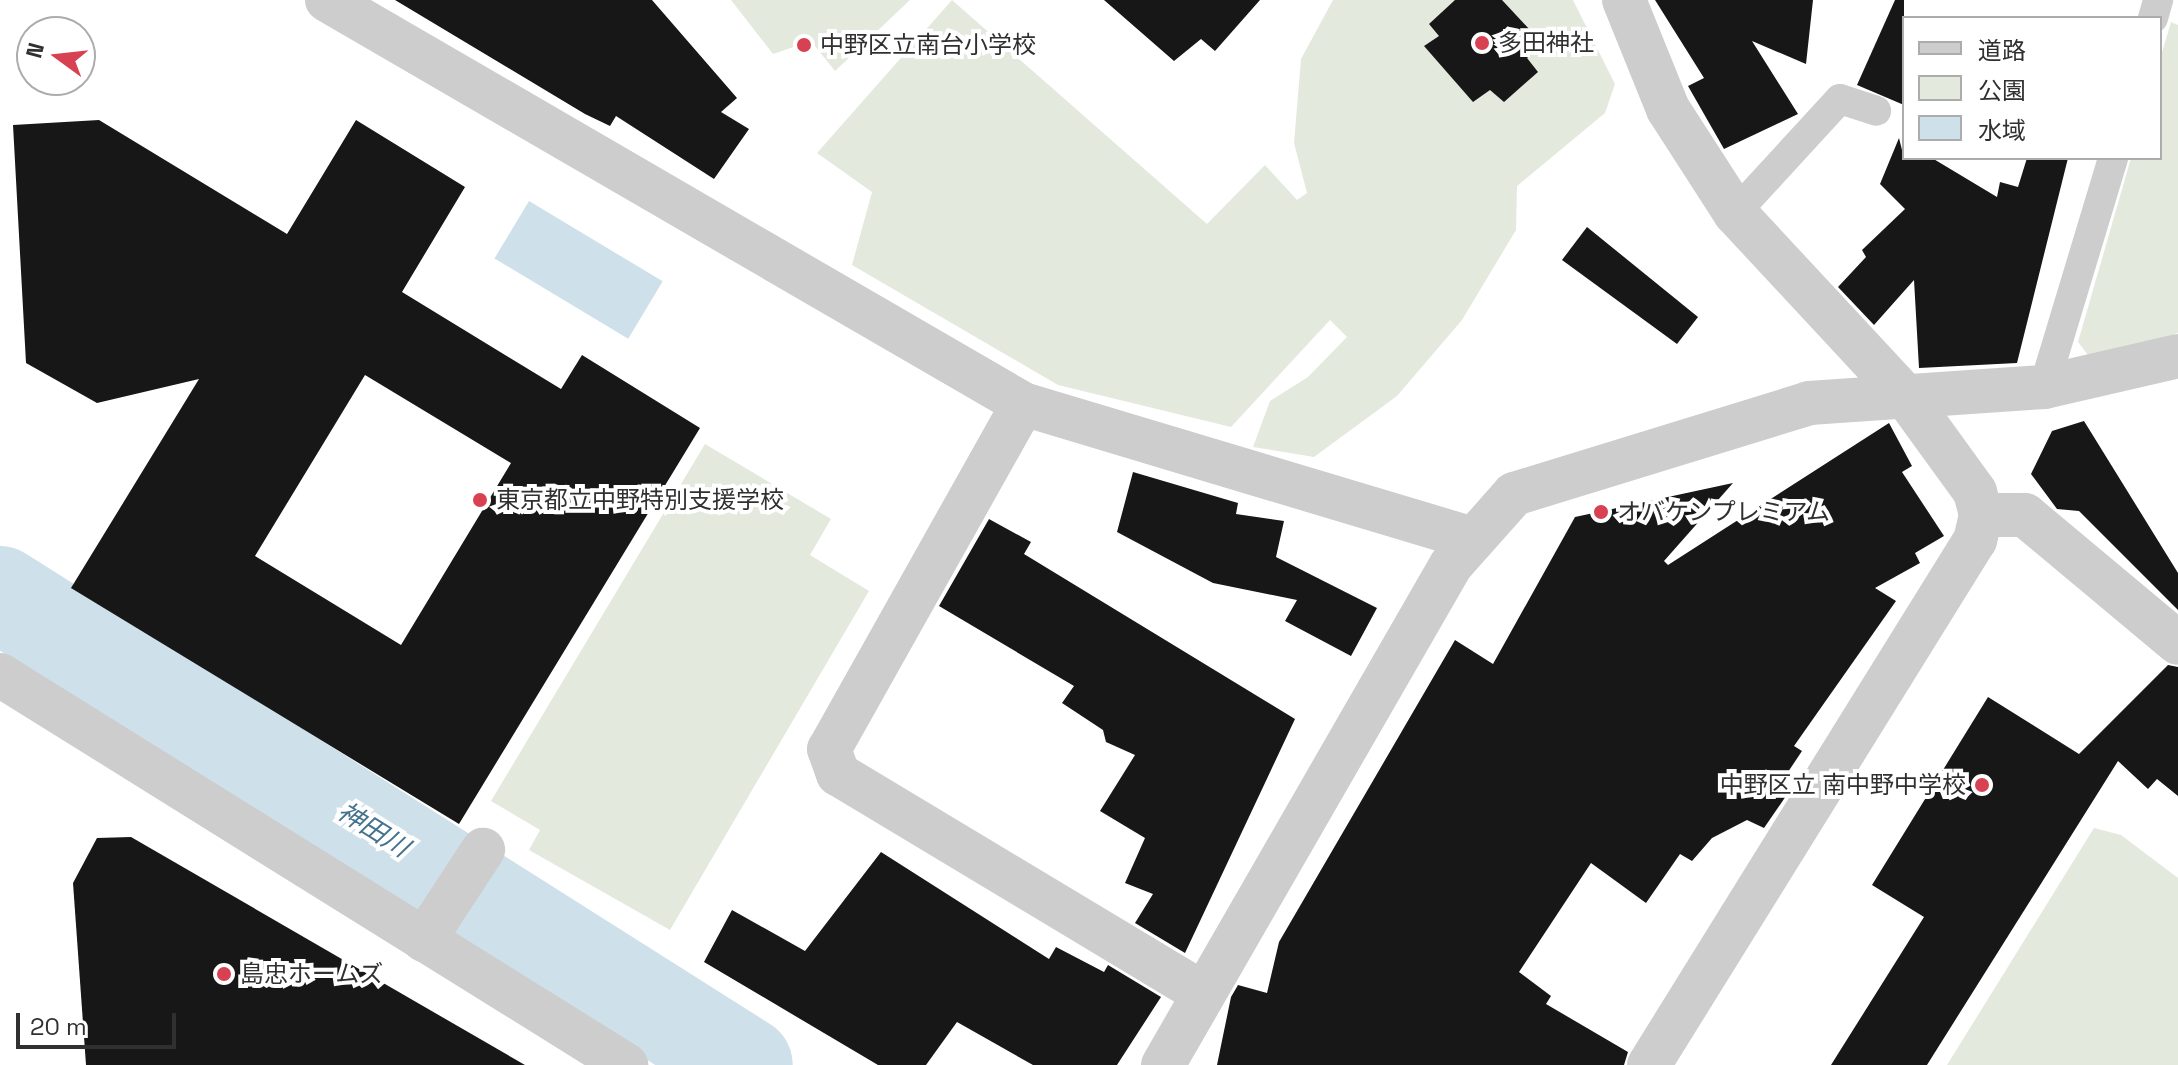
<!DOCTYPE html>
<html>
<head>
<meta charset="utf-8">
<style>
	body { margin:0 }
	#map { position:relative; width:2178px; height:1065px; overflow:hidden; background:#fff; font-family:"Space Grotesk","Noto Sans JP",sans-serif }
	div>[style] { position:absolute }
	.green>* { inset:0; background:#e4e9dd }
	.water>* { inset:0; background:#cee0ea; transform-origin:0 0 }
	.river>* { height:96px; margin:-48px; padding:0 48px; transform-origin:48px; border-radius:48px; background:#cee0ea }
	.building>* { inset:0; background:#171717 }
	.lane>* { height:30px; margin:-15px; padding:0 15px; transform-origin:15px; border-radius:15px; background:#cdcdcd }
	.street>* { height:44px; margin:-22px; padding:0 22px; transform-origin:22px; border-radius:22px; background:#cdcdcd }
	.dots>* { width:22px; height:22px; translate:-50% -50%; box-sizing:border-box; border:4px solid #fff; border-radius:50% }
	span { translate:-50% -50%; white-space:nowrap; text-align:center; line-height:1.15; -webkit-text-stroke:8px #fff; paint-order:stroke }
	.poi-label { font-size:24px; color:#303030 }
	.left { translate:0 -50%; text-align:left }
	.right { translate:-100% -50%; text-align:right }
	.water-label { font-size:26px; color:#44738d; font-style:italic }
	.legend { position:absolute; left:1902px; top:16px; width:260px; height:144px; box-sizing:border-box; background:#fff; border:2px solid #acacac; margin:0; padding:10px 14px; list-style:none; font-size:24px; color:#303030 }
	.legend li { display:flex; align-items:center; gap:16px; height:40px }
	.legend b { width:40px; border:2px solid #acacac }
	.north { position:absolute; left:16px; top:16px; width:80px; height:80px; box-sizing:border-box; background:#fff; border:2px solid #acacac; border-radius:50%; rotate:285deg; font-size:22px; font-weight:700; line-height:32px; text-align:center; color:#303030 }
	.north::after { content:''; display:block; margin:auto; width:28px; height:36px; background:#d84151; clip-path:polygon(50% 0,100% 100%,50% 72%,0 100%) }
	.scale { position:absolute; left:16px; top:1013px; width:160px; height:36px; box-sizing:border-box; border:4px solid #303030; border-top:0; padding-left:10px; font-size:24px; line-height:28px; white-space:nowrap; color:#303030; -webkit-text-stroke:6px #fff; paint-order:stroke }
</style>
</head>
<body>
<div id="map">
	<div class="green">
		<div style="clip-path:polygon(731px 0,910px 0,835px 71px,811px 41px,773px 54px)"></div>
		<div style="clip-path:polygon(952px 0,1207px 224px,1265px 165px,1297px 200px,1307px 193px,1294px 143px,1301px 59px,1333px 0,1573px 0,1615px 84px,1605px 113px,1517px 186px,1516px 230px,1462px 320px,1397px 396px,1314px 457px,1253px 447px,1270px 401px,1308px 377px,1347px 337px,1330px 320px,1231px 427px,1058px 385px,852px 265px,872px 192px,817px 153px)"></div>
		<div style="clip-path:polygon(2171px 22px,2178px 25px,2178px 333px,2091px 359px,2078px 342px,2131px 158px,2160px 158px,2160px 59px)"></div>
		<div style="clip-path:polygon(705px 444px,831px 519px,810px 555px,869px 591px,670px 930px,529px 850px,540px 830px,491px 801px)"></div>
		<div style="clip-path:polygon(2094px 828px,2121px 835px,2178px 878px,2178px 1065px,1947px 1065px)"></div>
	</div>
	<div class="water">
		<div style="left:529px;top:201px;width:156px;height:67px;rotate:31deg"></div>
	</div>
	<div class="river">
		<div style="left:0;top:594px;width:881px;rotate:32.3deg"></div>
	</div>
	<div class="building">
		<div style="clip-path:polygon(395px 0,652px 0,737px 98px,721px 112px,749px 129px,714px 179px,616px 116px,610px 126px,585px 114px)"></div>
		<div style="clip-path:polygon(1104px 0,1260px 0,1215px 51px,1201px 39px,1174px 61px)"></div>
		<div style="clip-path:polygon(1455px 0,1502px 0,1543px 44px,1527px 58px,1538px 72px,1504px 102px,1490px 90px,1473px 102px,1424px 46px,1439px 36px,1429px 24px)"></div>
		<div style="clip-path:polygon(1655px 0,1813px 0,1806px 64px,1752px 41px,1798px 114px,1724px 149px,1688px 86px,1704px 78px)"></div>
		<div style="clip-path:polygon(1895px 0,1904px 0,1904px 105px,1857px 85px)"></div>
		<div style="clip-path:polygon(evenodd,99px 120px,287px 234px,356px 120px,465px 187px,402px 292px,561px 389px,582px 355px,700px 428px,459px 824px,71px 588px,199px 379px,97px 403px,26px 363px,13px 125px,99px 120px,365px 375px,511px 463px,401px 645px,255px 556px,365px 375px)"></div>
		<div style="clip-path:polygon(1899px 138px,1904px 158px,1932px 158px,1997px 197px,2000px 182px,2018px 187px,2027px 158px,2068px 158px,2017px 363px,1919px 368px,1914px 280px,1874px 325px,1838px 287px,1866px 257px,1862px 250px,1905px 209px,1880px 184px)"></div>
		<div style="clip-path:polygon(1587px 227px,1698px 317px,1677px 344px,1562px 260px)"></div>
		<div style="clip-path:polygon(2084px 421px,2178px 573px,2178px 610px,2079px 511px,2057px 509px,2031px 474px,2052px 431px)"></div>
		<div style="clip-path:polygon(1889px 423px,1912px 466px,1902px 472px,1944px 536px,1915px 553px,1920px 563px,1875px 588px,1896px 601px,1794px 746px,1802px 751px,1776px 790px,1786px 796px,1764px 828px,1747px 820px,1712px 838px,1692px 861px,1680px 854px,1646px 903px,1591px 863px,1519px 972px,1551px 996px,1546px 1004px,1628px 1052px,1624px 1065px,1217px 1065px,1231px 997px,1238px 985px,1267px 993px,1279px 942px,1455px 640px,1493px 664px,1575px 517px,1733px 483px,1664px 561px,1668px 565px)"></div>
		<div style="clip-path:polygon(1133px 472px,1238px 503px,1236px 514px,1284px 521px,1276px 557px,1377px 608px,1351px 656px,1285px 621px,1297px 600px,1213px 583px,1117px 532px)"></div>
		<div style="clip-path:polygon(989px 519px,1031px 542px,1024px 554px,1295px 719px,1185px 953px,1135px 923px,1153px 894px,1125px 883px,1145px 838px,1100px 811px,1135px 755px,1106px 742px,1103px 730px,1062px 703px,1074px 686px,939px 606px)"></div>
		<div style="clip-path:polygon(2168px 665px,2178px 667px,2178px 796px,2157px 779px,2148px 789px,2118px 761px,1927px 1065px,1831px 1065px,1924px 917px,1872px 885px,1988px 697px,2079px 754px)"></div>
		<div style="clip-path:polygon(131px 837px,525px 1065px,86px 1065px,73px 883px,97px 838px)"></div>
		<div style="clip-path:polygon(881px 852px,1049px 959px,1056px 947px,1104px 972px,1108px 965px,1161px 997px,1117px 1065px,1033px 1065px,957px 1022px,926px 1065px,878px 1065px,704px 962px,732px 910px,805px 951px)"></div>
	</div>
	<div class="lane">
		<div style="left:2153px;top:18px;width:19px;rotate:-74deg"></div>
		<div style="left:1735px;top:213px;width:155px;rotate:-47.4deg"></div>
		<div style="left:1840px;top:99px;width:38px;rotate:18deg"></div>
		<div style="left:2044px;top:387px;width:239px;rotate:-73.2deg"></div>
	</div>
	<div class="street">
		<div style="left:327px;top:0;width:805px;rotate:30.13deg"></div>
		<div style="left:1023px;top:404px;width:469px;rotate:16.7deg"></div>
		<div style="left:1624px;top:0;width:118px;rotate:68deg"></div>
		<div style="left:1668px;top:109px;width:124px;rotate:57.2deg"></div>
		<div style="left:1735px;top:213px;width:253px;rotate:47.1deg"></div>
		<div style="left:1907px;top:398px;width:116px;rotate:54.1deg"></div>
		<div style="left:1975px;top:492px;width:24px;rotate:75deg"></div>
		<div style="left:1981px;top:515px;width:26px;rotate:103deg"></div>
		<div style="left:1975px;top:540px;width:618px;rotate:121.84deg"></div>
		<div style="left:1023px;top:404px;width:396px;rotate:119.3deg"></div>
		<div style="left:829px;top:749px;width:27px;rotate:70deg"></div>
		<div style="left:838px;top:774px;width:426px;rotate:31deg"></div>
		<div style="left:1981px;top:515px;width:44px"></div>
		<div style="left:2025px;top:515px;width:199px;rotate:39.9deg"></div>
		<div style="left:0;top:675px;width:738px;rotate:31.92deg"></div>
		<div style="left:424px;top:940px;width:108px;rotate:-56.8deg"></div>
		<div style="left:1163px;top:1065px;width:577px;rotate:-60.06deg"></div>
		<div style="left:1451px;top:565px;width:95px;rotate:-48.4deg"></div>
		<div style="left:1514px;top:494px;width:309px;rotate:-17.1deg"></div>
		<div style="left:1809px;top:403px;width:236px;rotate:-3.9deg"></div>
		<div style="left:2044px;top:387px;width:138px;rotate:-13deg"></div>
	</div>
	<div class="dots">
		<div style="left:1482px;top:43px;background:#d84151"></div>
		<div style="left:804px;top:45px;background:#d84151"></div>
		<div style="left:480px;top:500px;background:#d84151"></div>
		<div style="left:1601px;top:512px;background:#d84151"></div>
		<div style="left:1982px;top:785px;background:#d84151"></div>
		<div style="left:224px;top:974px;background:#d84151"></div>
	</div>
	<div class="poi-label">
		<span class="left" style="left:1498px;top:43px">多田神社</span>
		<span class="left" style="left:820px;top:45px">中野区立南台小学校</span>
		<span class="left" style="left:496px;top:500px">東京都立中野特別支援学校</span>
		<span class="left" style="left:1617px;top:512px">オバケンプレミアム</span>
		<span class="right" style="left:1966px;top:785px">中野区立 南中野中学校</span>
		<span class="left" style="left:240px;top:974px">島忠ホームズ</span>
	</div>
	<div class="water-label">
		<span style="left:373px;top:830px;rotate:32deg">神田川</span>
	</div>
	<ul class="legend">
	<li><b style="height:10px;background:#cdcdcd"></b>道路</li>
	<li><b style="height:22px;background:#e4e9dd"></b>公園</li>
	<li><b style="height:22px;background:#cee0ea"></b>水域</li>
	</ul>
	<div class="north">N</div>
	<div class="scale">20 m</div>
</div>
</body>
</html>
